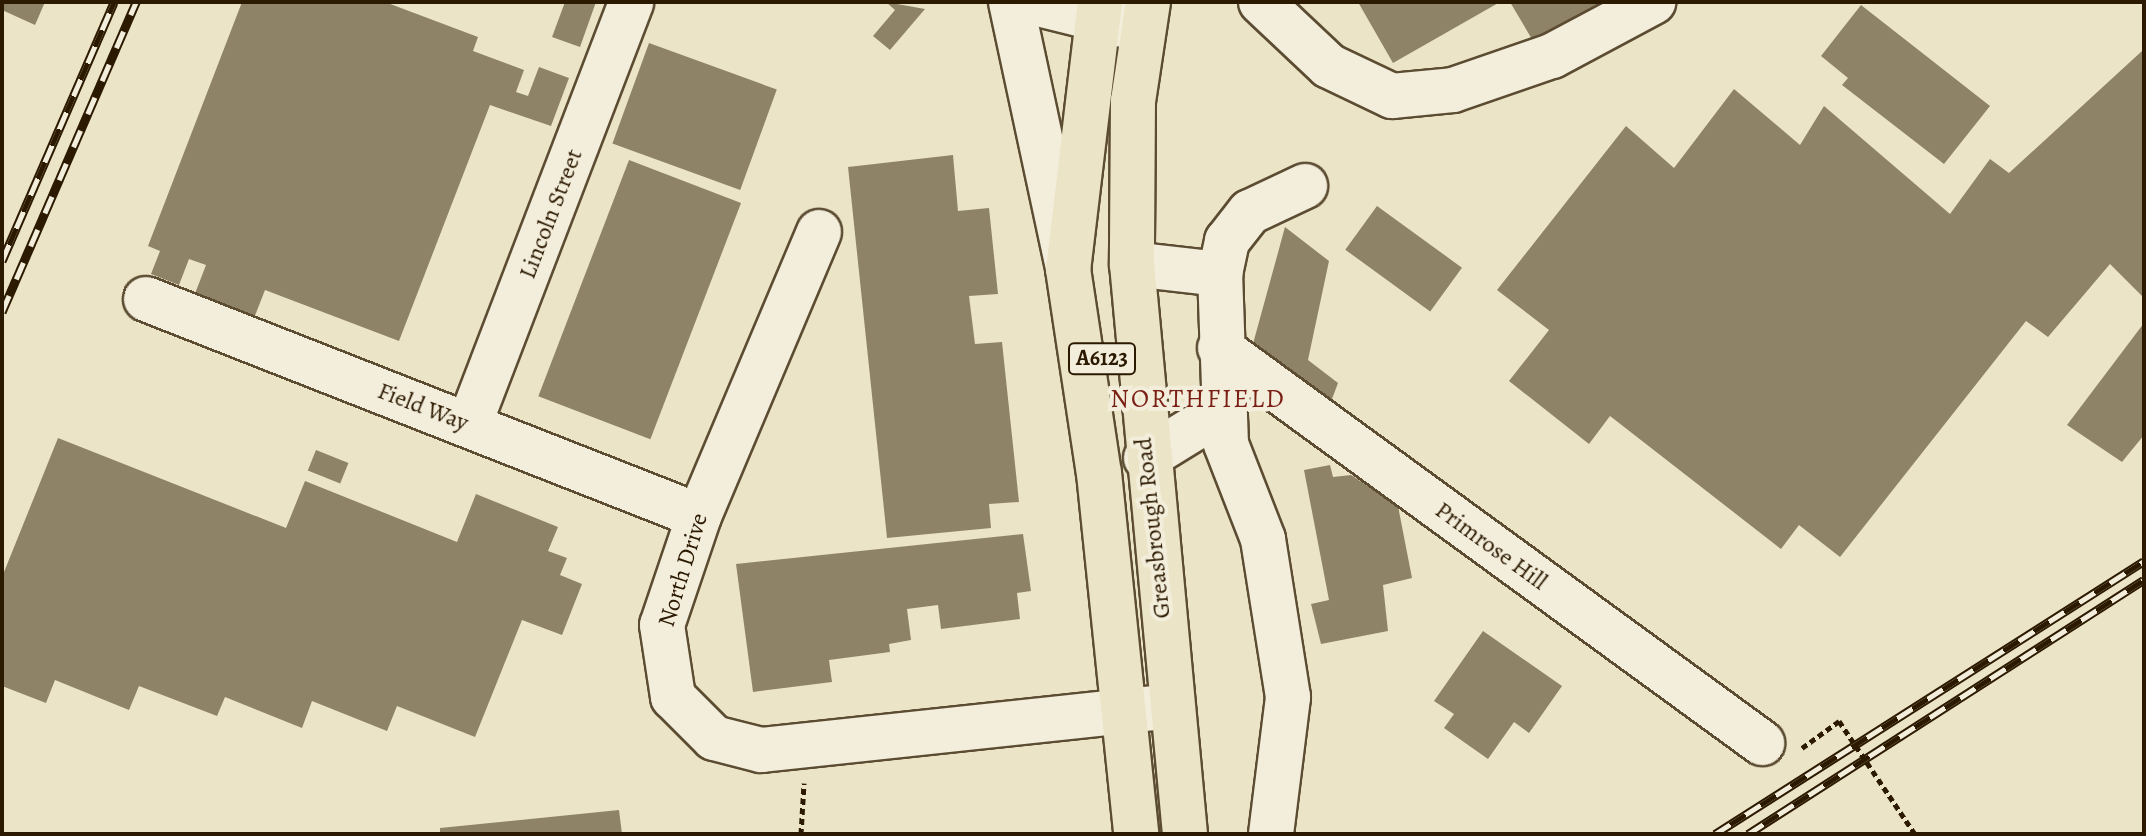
<!DOCTYPE html>
<html>
<head>
<meta charset="utf-8">
<style>
	body { margin:0 }
	#map { position:relative; width:2146px; height:836px; overflow:hidden; background:#ece4c7; font-family:Alegreya,serif }
	div>[style] { position:absolute }
	.building>* { inset:0; background:#8f8367; transform-origin:0 0 }
	.path>* { height:5px; margin-top:-2.5px; transform-origin:0; background:repeating-linear-gradient(90deg,#2b1900 0 6px,transparent 0 10px) }
	.roads { filter:drop-shadow(2px 0 #5b4c32) drop-shadow(-2px 0 #5b4c32) drop-shadow(0 2px #5b4c32) drop-shadow(0 -2px #5b4c32) }
	.minor>* { height:44px; margin:-22px; padding:0 22px; transform-origin:22px; border-radius:22px; background:#f3eddb }
	.major>* { height:44px; margin:-22px; padding:0 22px; transform-origin:22px; border-radius:22px; background:#ece4c7 }
	.rail>* { height:9px; margin-top:-4.5px; transform-origin:0; background:repeating-linear-gradient(90deg,#f3eddb 0 18px,#2b1900 0 36px); box-sizing:border-box; border-block:2px solid #2b1900 }
	.path-bridge>* { height:5px; margin-top:-2.5px; transform-origin:0; background:repeating-linear-gradient(90deg,#2b1900 0 6px,transparent 0 10px) }
	span { translate:-50% -50%; white-space:nowrap; text-align:center; line-height:1.15; -webkit-text-stroke:8px #f3eddb; paint-order:stroke }
	.shield-label span { padding:2px 6px; background:#f3eddb; border:2px solid; border-radius:6px; -webkit-text-stroke-width:0 }
	.shield-label { font-size:22px; color:#2b1900; font-weight:700 }
	.street-label { font-size:24px; color:#2b1900 }
	.neighbourhood-label { font-size:26px; color:#7a1f14; letter-spacing:2px }
	.frame { position:absolute; inset:0; border:4px solid #2b1900; pointer-events:none }
</style>
</head>
<body>
<div id="map">
	<div class="building">
		<div style="clip-path:polygon(2px 2px,45px 2px,35px 25px,2px 10px)"></div>
		<div style="clip-path:polygon(242px 2px,385px 2px,478px 37px,473px 51px,524px 70px,516px 92px,528px 96px,539px 67px,569px 78px,551px 126px,490px 105px,399px 341px,265px 290px,251px 326px,191px 304px,206px 265px,189px 259px,179px 285px,151px 274px,160px 251px,148px 246px)"></div>
		<div style="clip-path:polygon(565px 2px,596px 2px,580px 47px,552px 37px)"></div>
		<div style="clip-path:polygon(886px 2px,925px 9px,890px 50px,873px 36px,895px 10px)"></div>
		<div style="clip-path:polygon(1358px 2px,1500px 2px,1393px 63px)"></div>
		<div style="clip-path:polygon(1510px 2px,1624px 2px,1539px 51px)"></div>
		<div style="clip-path:polygon(1861px 5px,1990px 106px,1944px 164px,1842px 85px,1848px 78px,1821px 56px)"></div>
		<div style="left:649px;top:43px;width:136px;height:107px;rotate:20deg"></div>
		<div style="clip-path:polygon(2142px 51px,2144px 298px,2110px 264px,2048px 337px,2026px 321px,1840px 557px,1799px 525px,1781px 549px,1610px 416px,1589px 444px,1509px 381px,1549px 330px,1497px 290px,1626px 126px,1674px 168px,1734px 89px,1800px 145px,1824px 106px,1950px 214px,1990px 159px,2009px 173px)"></div>
		<div style="clip-path:polygon(953px 155px,958px 211px,989px 208px,998px 294px,969px 296px,975px 344px,1002px 342px,1019px 502px,989px 504px,991px 528px,887px 538px,848px 167px)"></div>
		<div style="left:629px;top:160px;width:120px;height:253px;rotate:21deg"></div>
		<div style="left:1377px;top:206px;width:105px;height:54px;rotate:36deg"></div>
		<div style="clip-path:polygon(1285px 227px,1329px 261px,1308px 360px,1338px 383px,1329px 407px,1251px 351px)"></div>
		<div style="clip-path:polygon(2144px 323px,2144px 435px,2122px 462px,2067px 425px)"></div>
		<div style="clip-path:polygon(58px 438px,286px 528px,305px 481px,457px 542px,476px 494px,558px 527px,548px 551px,567px 558px,560px 575px,582px 584px,562px 635px,522px 620px,475px 737px,397px 706px,387px 731px,312px 701px,302px 728px,225px 697px,217px 716px,139px 686px,129px 710px,55px 680px,46px 703px,2px 686px,2px 577px)"></div>
		<div style="left:316px;top:450px;width:35px;height:22px;rotate:22deg"></div>
		<div style="clip-path:polygon(1330px 465px,1333px 477px,1351px 475px,1398px 506px,1412px 578px,1383px 585px,1388px 631px,1321px 644px,1311px 604px,1329px 600px,1304px 470px)"></div>
		<div style="clip-path:polygon(1023px 534px,1031px 591px,1017px 593px,1020px 619px,941px 629px,938px 605px,907px 609px,911px 640px,889px 644px,890px 652px,829px 660px,832px 682px,753px 692px,736px 564px)"></div>
		<div style="clip-path:polygon(1483px 631px,1562px 686px,1529px 733px,1514px 722px,1488px 759px,1444px 728px,1454px 714px,1434px 701px)"></div>
		<div style="clip-path:polygon(619px 810px,622px 834px,440px 834px,440px 828px)"></div>
	</div>
	<div class="path">
		<div style="left:1802px;top:748px;width:46px;rotate:-36.1deg"></div>
		<div style="left:801px;top:834px;width:51px;rotate:-86.6deg"></div>
	</div>
	<div class="roads">
		<div class="minor">
			<div style="left:1011px;top:2px;width:273px;rotate:77.9deg"></div>
			<div style="left:1030px;top:2px;width:116px;rotate:13.9deg"></div>
			<div style="left:1261px;top:2px;width:93px;rotate:43.3deg"></div>
			<div style="left:1329px;top:66px;width:70px;rotate:25.5deg"></div>
			<div style="left:1392px;top:96px;width:61px;rotate:-5.6deg"></div>
			<div style="left:1453px;top:90px;width:105px;rotate:-19deg"></div>
			<div style="left:1552px;top:56px;width:115px;rotate:-28.1deg"></div>
			<div style="left:819px;top:232px;width:308px;rotate:112.9deg"></div>
			<div style="left:699px;top:516px;width:115px;rotate:108.7deg"></div>
			<div style="left:662px;top:625px;width:73px;rotate:81.3deg"></div>
			<div style="left:673px;top:697px;width:58px;rotate:45deg"></div>
			<div style="left:714px;top:738px;width:49px;rotate:14.3deg"></div>
			<div style="left:761px;top:750px;width:412px;rotate:-6.1deg"></div>
			<div style="left:1132px;top:264px;width:89px;rotate:6.5deg"></div>
			<div style="left:146px;top:299px;width:594px;rotate:21.43deg"></div>
			<div style="left:1220px;top:348px;width:671px;rotate:36.08deg"></div>
			<div style="left:469px;top:425px;width:453px;rotate:-69deg"></div>
			<div style="left:1146px;top:458px;width:92px;rotate:-31.6deg"></div>
			<div style="left:1271px;top:834px;width:138px;rotate:-82.9deg"></div>
			<div style="left:1288px;top:697px;width:160px;rotate:-99deg"></div>
			<div style="left:1263px;top:539px;width:102px;rotate:-111.3deg"></div>
			<div style="left:1226px;top:444px;width:170px;rotate:-92deg"></div>
			<div style="left:1220px;top:274px;width:34px;rotate:-78deg"></div>
			<div style="left:1227px;top:241px;width:37px;rotate:-52deg"></div>
			<div style="left:1250px;top:212px;width:61px;rotate:-25.3deg"></div>
		</div>
		<div class="major">
			<div style="left:1100px;top:2px;width:269px;rotate:96.8deg"></div>
			<div style="left:1068px;top:269px;width:206px;rotate:81.4deg"></div>
			<div style="left:1099px;top:473px;width:363px;rotate:84.1deg"></div>
			<div style="left:1148px;top:2px;width:100px;rotate:98.6deg"></div>
			<div style="left:1133px;top:101px;width:163px;rotate:90.4deg"></div>
			<div style="left:1132px;top:264px;width:572px;rotate:84.69deg"></div>
		</div>
	</div>
	<div class="rail">
		<div style="left:2px;top:261px;width:282px;rotate:-66.6deg"></div>
		<div style="left:2px;top:312px;width:338px;rotate:-66.6deg"></div>
		<div style="left:1715px;top:834px;width:508px;rotate:-32.47deg"></div>
		<div style="left:1748px;top:834px;width:470px;rotate:-32.7deg"></div>
	</div>
	<div class="path-bridge">
		<div style="left:1839px;top:721px;width:136px;rotate:56.1deg"></div>
	</div>
	<div class="shield-label">
		<span style="left:1102px;top:359px">A6123</span>
	</div>
	<div class="street-label">
		<span style="left:551px;top:214px;rotate:-69deg">Lincoln Street</span>
		<span style="left:423px;top:407px;rotate:21deg">Field Way</span>
		<span style="left:1153px;top:528px;rotate:-96deg">Greasbrough Road</span>
		<span style="left:1491px;top:546px;rotate:36deg">Primrose Hill</span>
		<span style="left:683px;top:570px;rotate:-73deg">North Drive</span>
	</div>
	<div class="neighbourhood-label">
		<span style="left:1198px;top:399px">NORTHFIELD</span>
	</div>
	<div class="frame"></div>
</div>
</body>
</html>
